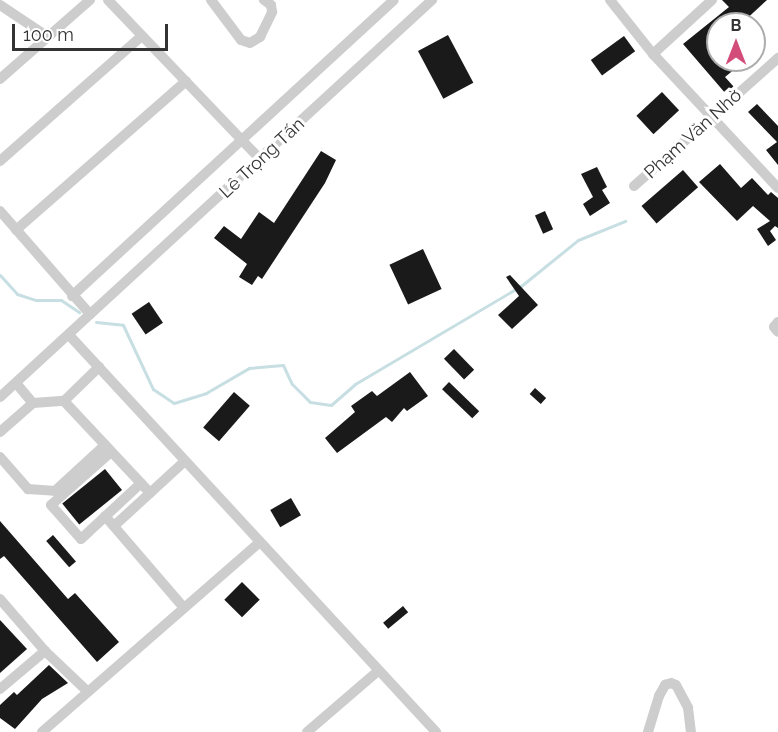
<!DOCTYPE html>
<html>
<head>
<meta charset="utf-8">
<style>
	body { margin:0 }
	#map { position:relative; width:778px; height:732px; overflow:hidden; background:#fff; font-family:Raleway,sans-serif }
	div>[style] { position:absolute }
	.stream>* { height:3px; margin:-1.5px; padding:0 1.5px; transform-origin:1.5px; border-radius:1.5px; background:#c7dfe2 }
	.building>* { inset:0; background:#1a1a1a; transform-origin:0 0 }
	.minor>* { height:10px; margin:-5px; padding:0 5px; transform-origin:5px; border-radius:5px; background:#cdcdcd }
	span { translate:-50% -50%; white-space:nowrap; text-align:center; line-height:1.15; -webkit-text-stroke:6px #fff; paint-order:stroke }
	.street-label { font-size:18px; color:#333 }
	.north { position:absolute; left:706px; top:12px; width:60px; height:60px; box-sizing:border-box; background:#fff; border:2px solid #adadad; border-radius:50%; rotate:0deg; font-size:16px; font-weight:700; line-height:24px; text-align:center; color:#333 }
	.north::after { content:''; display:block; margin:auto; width:21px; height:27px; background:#d24d7a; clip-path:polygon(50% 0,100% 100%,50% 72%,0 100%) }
	.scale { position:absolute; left:12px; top:24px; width:156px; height:27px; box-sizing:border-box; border:3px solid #333; border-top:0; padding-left:8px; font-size:18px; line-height:21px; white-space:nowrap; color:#333; -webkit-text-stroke:4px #fff; paint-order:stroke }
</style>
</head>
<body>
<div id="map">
	<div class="stream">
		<div style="left:0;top:275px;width:25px;rotate:48deg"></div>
		<div style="left:17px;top:294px;width:20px;rotate:18deg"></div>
		<div style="left:36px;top:300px;width:25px"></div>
		<div style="left:61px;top:300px;width:22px;rotate:34deg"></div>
		<div style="left:96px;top:322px;width:27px;rotate:6deg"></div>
		<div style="left:123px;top:325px;width:71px;rotate:64.9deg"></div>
		<div style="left:153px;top:389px;width:25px;rotate:34deg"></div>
		<div style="left:174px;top:403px;width:34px;rotate:-17deg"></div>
		<div style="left:206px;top:393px;width:50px;rotate:-30.2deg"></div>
		<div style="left:249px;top:368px;width:34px;rotate:-5deg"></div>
		<div style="left:283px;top:365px;width:21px;rotate:65deg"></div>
		<div style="left:292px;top:384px;width:25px;rotate:45deg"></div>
		<div style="left:310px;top:402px;width:21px;rotate:8deg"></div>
		<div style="left:331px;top:405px;width:32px;rotate:-41deg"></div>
		<div style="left:355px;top:384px;width:193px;rotate:-30.6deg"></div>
		<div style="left:521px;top:286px;width:73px;rotate:-38.9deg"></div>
		<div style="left:578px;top:240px;width:51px;rotate:-22deg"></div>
	</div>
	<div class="building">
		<div style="clip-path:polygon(722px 0,767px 0,741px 24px,718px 24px,718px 60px,746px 60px,725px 77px,734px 87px,726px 94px,683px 44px,729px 7px)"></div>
		<div style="left:448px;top:35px;width:54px;height:34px;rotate:62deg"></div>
		<div style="left:624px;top:36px;width:19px;height:41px;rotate:54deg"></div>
		<div style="left:662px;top:92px;width:25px;height:35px;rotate:47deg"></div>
		<div style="clip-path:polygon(757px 104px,778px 126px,778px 165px,766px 150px,777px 142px,748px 112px)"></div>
		<div style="clip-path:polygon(321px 151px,336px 160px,325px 183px,262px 279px,258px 276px,252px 285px,239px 277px,247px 264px,214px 238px,224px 226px,241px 239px,259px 212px,274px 223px)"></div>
		<div style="clip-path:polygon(720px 164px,741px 188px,752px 178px,768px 195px,771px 192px,778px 198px,778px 228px,775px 226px,770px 231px,776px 240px,768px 246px,757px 229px,770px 221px,753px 206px,737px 221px,699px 182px)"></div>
		<div style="clip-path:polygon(597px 167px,607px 187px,602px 190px,610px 203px,590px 216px,583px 204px,593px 197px,581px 174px)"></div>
		<div style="left:683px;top:170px;width:23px;height:55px;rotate:49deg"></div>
		<div style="left:545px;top:211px;width:20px;height:11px;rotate:66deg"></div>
		<div style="left:423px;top:249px;width:44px;height:37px;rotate:65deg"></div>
		<div style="clip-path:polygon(510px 275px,538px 305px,512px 329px,498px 315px,519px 296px,506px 277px)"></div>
		<div style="left:149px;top:302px;width:25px;height:21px;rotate:56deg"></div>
		<div style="left:454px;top:349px;width:29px;height:14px;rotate:46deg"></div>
		<div style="clip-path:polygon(410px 372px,428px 396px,407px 411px,404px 408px,392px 422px,386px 417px,337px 453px,325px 438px,355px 412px,351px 406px,372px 391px,377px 396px)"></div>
		<div style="left:449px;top:382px;width:42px;height:10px;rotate:44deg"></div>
		<div style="left:535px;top:388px;width:15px;height:8px;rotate:42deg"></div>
		<div style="left:234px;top:392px;width:21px;height:47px;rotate:41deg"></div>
		<div style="left:105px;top:469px;width:27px;height:55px;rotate:51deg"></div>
		<div style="left:291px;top:498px;width:20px;height:24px;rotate:60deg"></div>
		<div style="clip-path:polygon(0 521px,68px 599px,75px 593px,119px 642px,97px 662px,4px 556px,0 559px)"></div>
		<div style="left:53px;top:535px;width:35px;height:9px;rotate:49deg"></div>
		<div style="left:242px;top:582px;width:25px;height:25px;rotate:45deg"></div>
		<div style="left:403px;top:606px;width:8px;height:26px;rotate:50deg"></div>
		<div style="clip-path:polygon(0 620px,27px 649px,0 673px)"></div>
		<div style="clip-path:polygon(49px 665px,68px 683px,42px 699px,15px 729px,0 718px,0 705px,14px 692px,17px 695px)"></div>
	</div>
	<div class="minor">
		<div style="left:108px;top:0;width:221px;rotate:46.3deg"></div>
		<div style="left:211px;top:0;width:50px;rotate:53.1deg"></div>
		<div style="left:241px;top:40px;width:9px;rotate:18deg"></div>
		<div style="left:250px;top:43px;width:12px;rotate:-31deg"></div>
		<div style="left:260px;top:37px;width:28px;rotate:-64deg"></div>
		<div style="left:272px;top:12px;width:7px;rotate:-98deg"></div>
		<div style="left:271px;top:5px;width:9px;rotate:-144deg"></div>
		<div style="left:610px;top:0;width:69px;rotate:51.5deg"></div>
		<div style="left:653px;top:54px;width:183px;rotate:47deg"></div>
		<div style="left:0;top:5px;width:58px;rotate:33.7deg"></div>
		<div style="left:653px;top:54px;width:80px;rotate:-42.5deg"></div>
		<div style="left:0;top:79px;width:120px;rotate:-41.3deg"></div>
		<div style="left:0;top:161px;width:189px;rotate:-41.4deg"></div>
		<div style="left:634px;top:186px;width:193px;rotate:-41.6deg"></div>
		<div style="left:0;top:211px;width:137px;rotate:48.9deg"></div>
		<div style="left:16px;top:230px;width:226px;rotate:-41.2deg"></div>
		<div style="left:72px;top:296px;width:437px;rotate:-42.6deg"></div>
		<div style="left:778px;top:322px;width:6px;rotate:129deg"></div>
		<div style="left:774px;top:327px;width:6px;rotate:51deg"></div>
		<div style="left:69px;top:335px;width:541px;rotate:47.25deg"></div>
		<div style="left:16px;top:383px;width:26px;rotate:50deg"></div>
		<div style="left:0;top:397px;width:587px;rotate:-42.58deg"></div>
		<div style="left:64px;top:401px;width:49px;rotate:-44.2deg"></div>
		<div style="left:0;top:432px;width:44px;rotate:-41.3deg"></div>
		<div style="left:33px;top:403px;width:31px;rotate:-4deg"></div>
		<div style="left:64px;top:401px;width:126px;rotate:46.9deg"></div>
		<div style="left:111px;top:452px;width:80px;rotate:138.5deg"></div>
		<div style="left:51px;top:505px;width:45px;rotate:48.6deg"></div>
		<div style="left:81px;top:539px;width:82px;rotate:-43deg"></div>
		<div style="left:0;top:457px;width:43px;rotate:48.8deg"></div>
		<div style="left:28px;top:489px;width:27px;rotate:4deg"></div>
		<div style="left:55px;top:491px;width:68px;rotate:-42.6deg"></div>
		<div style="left:105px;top:516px;width:121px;rotate:49.3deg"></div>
		<div style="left:114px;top:526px;width:96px;rotate:-42.5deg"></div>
		<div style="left:0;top:599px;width:69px;rotate:49.1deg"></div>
		<div style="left:45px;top:651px;width:59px;rotate:43.6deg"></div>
		<div style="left:0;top:689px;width:59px;rotate:-40.2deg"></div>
		<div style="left:42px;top:732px;width:289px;rotate:-41.1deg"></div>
		<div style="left:307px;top:732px;width:94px;rotate:-40.7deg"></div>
		<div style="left:648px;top:732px;width:38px;rotate:-73deg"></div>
		<div style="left:659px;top:696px;width:13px;rotate:-61deg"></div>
		<div style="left:665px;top:685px;width:6px;rotate:-18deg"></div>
		<div style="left:671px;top:683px;width:5px;rotate:22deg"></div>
		<div style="left:676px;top:685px;width:26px;rotate:62deg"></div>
		<div style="left:688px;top:708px;width:24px;rotate:83deg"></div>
	</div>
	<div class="street-label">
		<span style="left:693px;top:134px;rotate:-42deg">Phạm Văn Nhờ</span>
		<span style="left:262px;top:158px;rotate:-43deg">Lê Trọng Tấn</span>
	</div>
	<div class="north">B</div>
	<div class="scale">100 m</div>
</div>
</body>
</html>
